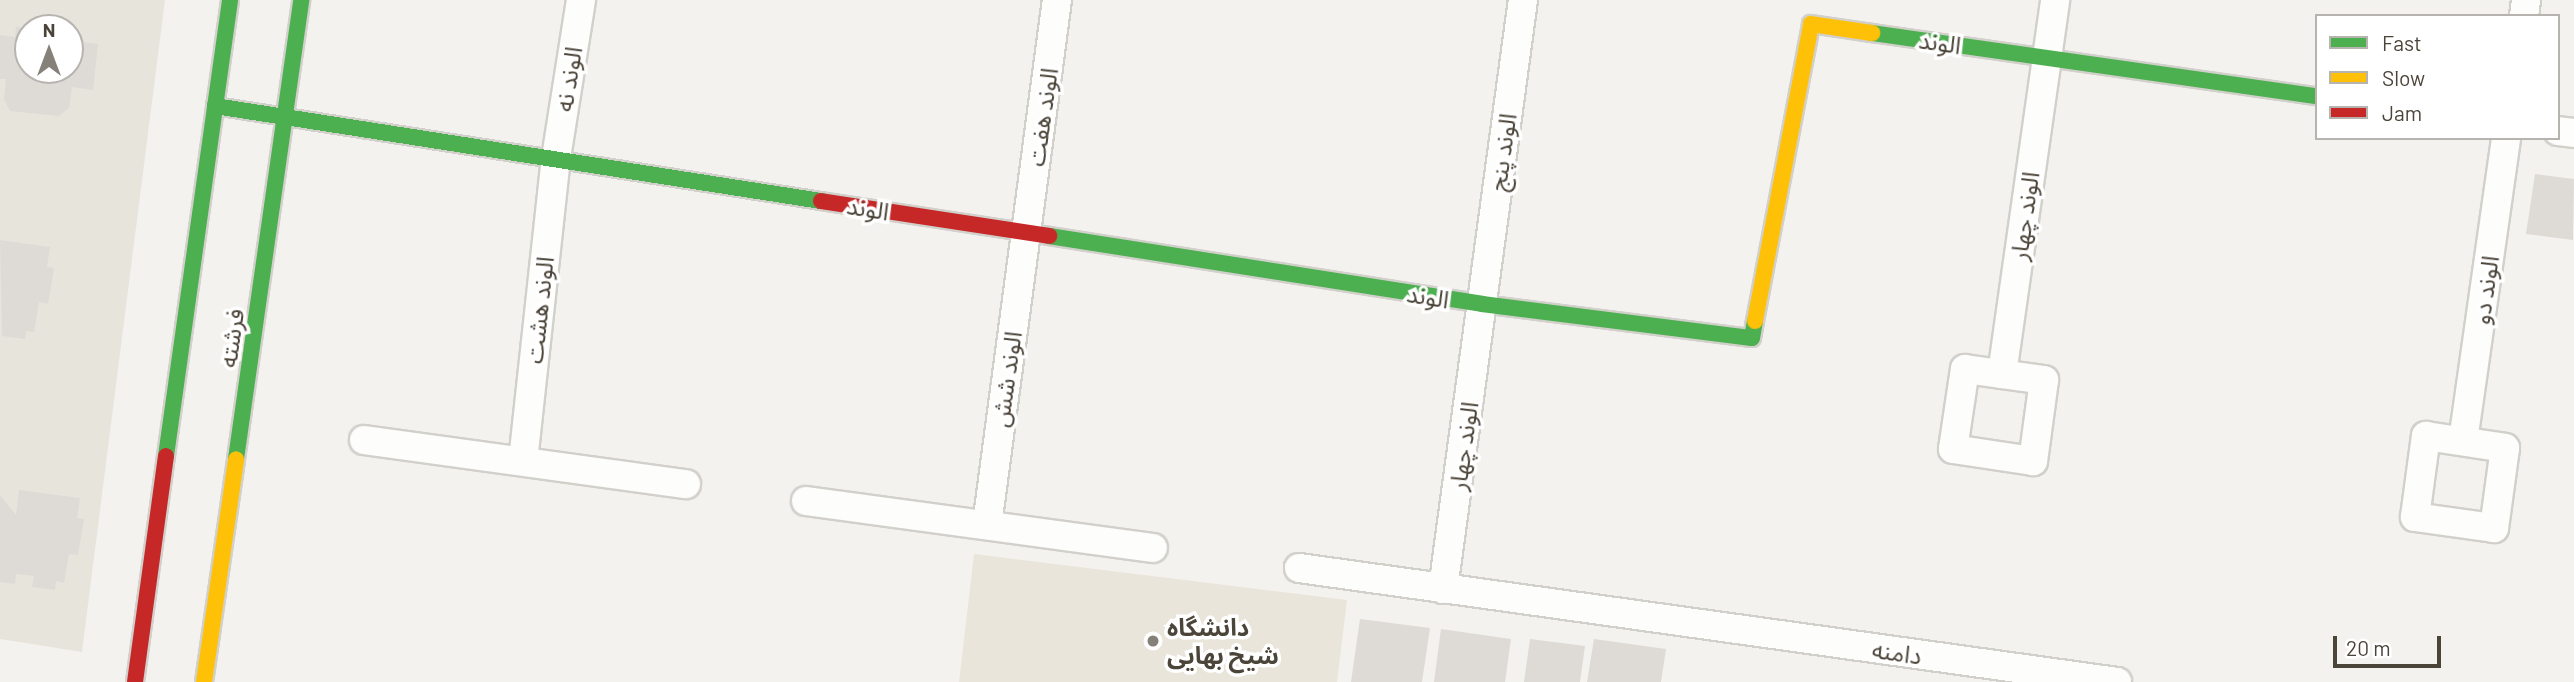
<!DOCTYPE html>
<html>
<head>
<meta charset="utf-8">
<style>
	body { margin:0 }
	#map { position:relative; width:2574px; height:682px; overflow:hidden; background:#f4f2ee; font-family:Barlow,"Noto Sans Arabic",sans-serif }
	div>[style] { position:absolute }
	.residential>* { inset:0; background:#e7e4dc }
	.education>* { inset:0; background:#eae5da }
	.building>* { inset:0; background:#dedbd6 }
	.roads { filter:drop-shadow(2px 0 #d2d0cb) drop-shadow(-2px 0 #d2d0cb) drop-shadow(0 2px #d2d0cb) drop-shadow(0 -2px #d2d0cb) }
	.street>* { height:28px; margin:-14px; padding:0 14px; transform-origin:14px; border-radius:14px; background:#fdfdfc }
	.fast>* { height:16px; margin:-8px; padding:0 8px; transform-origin:8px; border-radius:8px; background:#4caf50 }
	.slow>* { height:16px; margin:-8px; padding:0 8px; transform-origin:8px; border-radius:8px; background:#ffc107 }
	.jam>* { height:16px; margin:-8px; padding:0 8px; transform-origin:8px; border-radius:8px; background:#c62828 }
	.dots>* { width:19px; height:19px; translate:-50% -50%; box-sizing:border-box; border:4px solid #fff; border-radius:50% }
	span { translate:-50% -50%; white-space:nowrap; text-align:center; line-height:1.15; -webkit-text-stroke:7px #fff; paint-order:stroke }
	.street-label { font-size:24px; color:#4b4439 }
	.poi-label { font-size:24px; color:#4b4439; font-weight:700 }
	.left { translate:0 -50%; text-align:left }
	.legend { position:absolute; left:2315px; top:14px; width:245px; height:126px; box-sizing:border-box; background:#fff; border:2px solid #b7b4b0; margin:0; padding:9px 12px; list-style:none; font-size:21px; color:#4b4439 }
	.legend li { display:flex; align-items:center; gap:14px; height:35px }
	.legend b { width:35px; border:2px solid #b7b4b0 }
	.north { position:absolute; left:14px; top:14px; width:70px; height:70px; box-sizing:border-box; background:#fff; border:2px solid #b7b4b0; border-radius:50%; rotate:0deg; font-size:19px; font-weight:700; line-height:28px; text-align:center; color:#4b4439 }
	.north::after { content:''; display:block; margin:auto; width:24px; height:32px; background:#868178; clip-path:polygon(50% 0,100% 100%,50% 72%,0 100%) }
	.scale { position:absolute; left:2333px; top:636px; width:108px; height:32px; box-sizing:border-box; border:4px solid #4b4439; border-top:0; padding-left:9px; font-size:21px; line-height:24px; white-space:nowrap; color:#4b4439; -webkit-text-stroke:5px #fff; paint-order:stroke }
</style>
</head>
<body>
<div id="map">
	<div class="residential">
		<div style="clip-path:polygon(evenodd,0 0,165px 0,82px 652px,0 639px,0 0,28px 28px,70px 28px,70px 70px,28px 70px,28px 28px)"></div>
	</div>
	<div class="education">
		<div style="clip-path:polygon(974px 554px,1347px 600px,1337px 682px,959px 682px)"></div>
	</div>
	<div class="building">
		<div style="clip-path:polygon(16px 27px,28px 28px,28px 70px,70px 70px,70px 33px,75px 34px,74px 41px,98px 44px,93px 90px,72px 87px,69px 108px,59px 116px,10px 111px,4px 99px,6px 79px,0 79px,0 35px,15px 37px)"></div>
		<div style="clip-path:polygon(2535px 174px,2574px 179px,2573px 240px,2526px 234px)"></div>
		<div style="clip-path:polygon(0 240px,50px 247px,47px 267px,54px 268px,48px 304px,39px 302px,34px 332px,26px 331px,25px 339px,2px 336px)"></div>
		<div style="clip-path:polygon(19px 490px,80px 498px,77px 518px,84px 519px,78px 555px,69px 554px,64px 583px,56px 581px,55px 590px,32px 587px,34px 576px,16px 574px,15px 584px,0 582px,0 495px,16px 515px)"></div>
		<div style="clip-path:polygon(1360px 619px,1430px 628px,1422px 682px,1351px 682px)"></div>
		<div style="clip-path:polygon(1441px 629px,1511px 639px,1505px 682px,1434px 682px)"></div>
		<div style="clip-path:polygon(1530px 639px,1585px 646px,1580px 682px,1524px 682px)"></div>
		<div style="clip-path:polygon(1594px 639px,1666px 649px,1661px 682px,1587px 682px)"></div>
	</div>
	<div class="roads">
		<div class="street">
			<div style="left:2524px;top:16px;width:16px;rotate:-83deg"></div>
			<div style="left:2558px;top:131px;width:16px;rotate:7deg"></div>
			<div style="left:1965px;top:369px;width:80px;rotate:7.9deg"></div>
			<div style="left:2044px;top:380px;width:82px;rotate:97.7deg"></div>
			<div style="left:2033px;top:461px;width:81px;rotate:-171.5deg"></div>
			<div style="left:1953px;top:449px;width:81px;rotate:-81.5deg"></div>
			<div style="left:2002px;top:374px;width:378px;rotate:-81.9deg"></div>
			<div style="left:2426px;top:436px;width:80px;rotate:8.6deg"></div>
			<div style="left:2505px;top:448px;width:81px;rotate:97.8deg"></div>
			<div style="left:2494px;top:528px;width:80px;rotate:-172.1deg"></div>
			<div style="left:2415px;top:517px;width:82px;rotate:-82.3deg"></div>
			<div style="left:364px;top:440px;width:325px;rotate:7.8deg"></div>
			<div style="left:2463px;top:441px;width:306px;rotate:-81.9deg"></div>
			<div style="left:523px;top:461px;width:305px;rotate:-83.8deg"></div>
			<div style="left:556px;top:158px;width:160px;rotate:-81deg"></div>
			<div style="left:806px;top:501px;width:350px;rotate:7.7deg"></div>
			<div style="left:987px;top:525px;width:530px;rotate:-82.41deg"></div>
			<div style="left:1299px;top:568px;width:826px;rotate:7.93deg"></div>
			<div style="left:1443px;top:589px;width:594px;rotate:-82.27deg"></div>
		</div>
		<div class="fast">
			<div style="left:1872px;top:33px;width:449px;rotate:8.1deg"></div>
			<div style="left:215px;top:106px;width:613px;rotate:8.91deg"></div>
			<div style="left:1049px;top:236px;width:438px;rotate:8.9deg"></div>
			<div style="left:1482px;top:304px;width:272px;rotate:7.2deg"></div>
			<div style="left:1752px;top:338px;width:17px;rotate:-80deg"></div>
			<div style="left:166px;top:456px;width:460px;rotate:-82deg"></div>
			<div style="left:236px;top:459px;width:464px;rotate:-81.9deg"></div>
		</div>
		<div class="slow">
			<div style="left:1755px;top:321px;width:302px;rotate:-79.3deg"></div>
			<div style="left:1811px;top:24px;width:62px;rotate:8.4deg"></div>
			<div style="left:204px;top:682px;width:225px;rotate:-81.8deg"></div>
		</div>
		<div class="jam">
			<div style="left:821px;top:201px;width:231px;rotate:8.7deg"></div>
			<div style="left:135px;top:682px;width:228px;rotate:-82.2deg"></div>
		</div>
	</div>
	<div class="dots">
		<div style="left:1153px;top:641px;background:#868178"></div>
	</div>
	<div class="street-label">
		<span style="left:1940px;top:42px;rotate:8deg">الوند</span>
		<span style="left:568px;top:79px;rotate:-81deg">الوند نه</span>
		<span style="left:1042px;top:117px;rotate:-82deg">الوند هفت</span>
		<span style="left:1502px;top:152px;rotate:-82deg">الوند پنج</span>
		<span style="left:868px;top:208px;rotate:9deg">الوند</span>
		<span style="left:2024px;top:216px;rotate:-82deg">الوند چهار</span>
		<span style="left:2485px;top:290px;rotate:-82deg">الوند دو</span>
		<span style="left:1428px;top:296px;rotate:9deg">الوند</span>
		<span style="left:539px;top:310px;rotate:-84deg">الوند هشت</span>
		<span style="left:231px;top:338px;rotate:-82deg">فرشته</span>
		<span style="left:1006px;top:379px;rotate:-82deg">الوند شش</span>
		<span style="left:1463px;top:446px;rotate:-82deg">الوند چهار</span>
		<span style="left:1897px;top:652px;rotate:8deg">دامنه</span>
	</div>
	<div class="poi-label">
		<span class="left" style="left:1167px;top:641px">دانشگاه<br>شیخ بهایی</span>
	</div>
	<ul class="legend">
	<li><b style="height:9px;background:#4caf50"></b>Fast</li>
	<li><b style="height:9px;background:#ffc107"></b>Slow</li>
	<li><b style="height:9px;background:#c62828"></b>Jam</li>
	</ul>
	<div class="north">N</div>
	<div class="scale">20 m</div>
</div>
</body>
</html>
